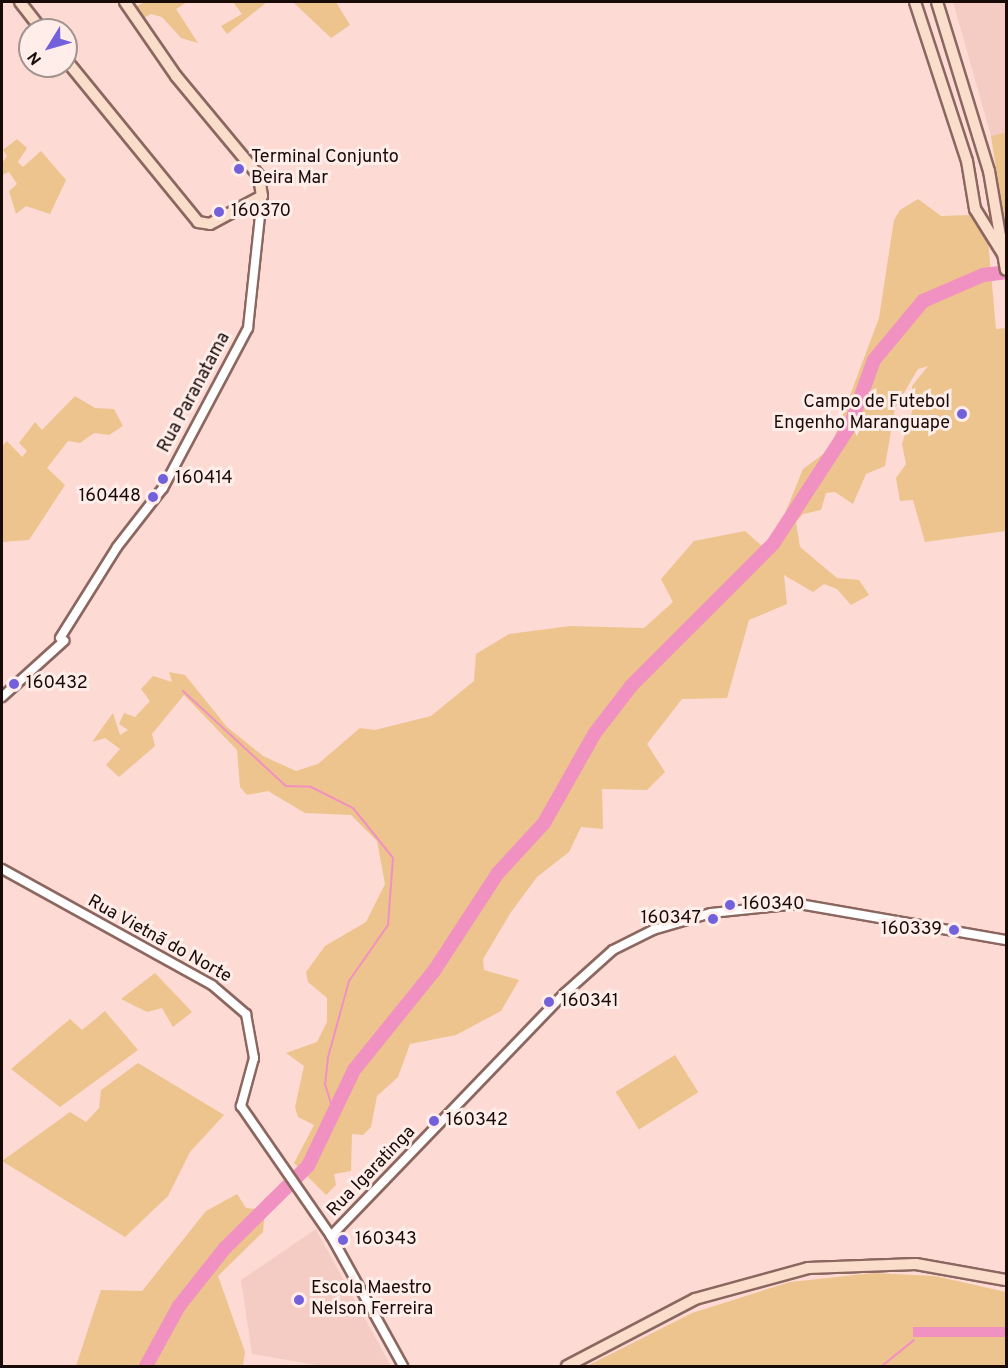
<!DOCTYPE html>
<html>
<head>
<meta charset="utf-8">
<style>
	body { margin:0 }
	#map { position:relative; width:1008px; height:1368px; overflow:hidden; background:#fddbd4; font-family:Overpass,sans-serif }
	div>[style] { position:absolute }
	.built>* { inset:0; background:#f4ccc4 }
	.green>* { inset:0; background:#edc38e; transform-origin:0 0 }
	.water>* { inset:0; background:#f191c2; transform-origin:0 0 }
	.stream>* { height:2px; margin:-1px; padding:0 1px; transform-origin:1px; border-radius:1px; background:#f191c2 }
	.river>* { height:14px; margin:-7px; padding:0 7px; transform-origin:7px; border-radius:7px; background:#f191c2 }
	.roads { filter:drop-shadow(2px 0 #8c6760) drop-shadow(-2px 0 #8c6760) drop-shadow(0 2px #8c6760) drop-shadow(0 -2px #8c6760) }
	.minor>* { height:8px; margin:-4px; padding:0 4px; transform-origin:4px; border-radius:4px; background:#fff }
	.major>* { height:10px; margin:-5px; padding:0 5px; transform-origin:5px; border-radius:5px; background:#fbddcb }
	.dots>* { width:16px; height:16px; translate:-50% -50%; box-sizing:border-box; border:3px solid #feede9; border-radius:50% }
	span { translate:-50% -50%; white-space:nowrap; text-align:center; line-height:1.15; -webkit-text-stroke:6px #feede9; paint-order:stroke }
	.poi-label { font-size:18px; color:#180b08 }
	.left { translate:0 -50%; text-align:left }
	.right { translate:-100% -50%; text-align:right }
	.street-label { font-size:18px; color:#180b08 }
	.frame { position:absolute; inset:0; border:3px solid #180b08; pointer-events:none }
	.north { position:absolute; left:18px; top:18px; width:60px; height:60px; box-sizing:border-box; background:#feede9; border:2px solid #a2938f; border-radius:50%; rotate:233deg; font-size:16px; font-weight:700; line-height:24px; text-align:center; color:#180b08 }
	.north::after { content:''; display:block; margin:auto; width:21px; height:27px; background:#7261db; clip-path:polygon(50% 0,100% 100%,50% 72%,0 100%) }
</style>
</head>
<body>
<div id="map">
	<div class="built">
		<div style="clip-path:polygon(953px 2px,1006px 2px,1006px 132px,991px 136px)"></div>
		<div style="clip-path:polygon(316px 1229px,319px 1235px,391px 1366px,322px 1366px,252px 1354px,241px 1280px)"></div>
	</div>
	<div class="green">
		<div style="clip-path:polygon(144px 2px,187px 2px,176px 9px,198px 43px,181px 38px,162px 17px,151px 14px,142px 19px,136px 7px)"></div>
		<div style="clip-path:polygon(233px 2px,267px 2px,227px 34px,221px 26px,242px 14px)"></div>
		<div style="clip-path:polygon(293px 2px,336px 2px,350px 25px,331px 38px)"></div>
		<div style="clip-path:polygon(1006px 132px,1006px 232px,991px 136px)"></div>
		<div style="clip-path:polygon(17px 139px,27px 148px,18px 162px,23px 167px,41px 151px,66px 180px,50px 214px,26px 206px,16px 214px,9px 191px,17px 184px,9px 172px,2px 175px,2px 163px,7px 156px,3px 150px)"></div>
		<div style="clip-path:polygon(918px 199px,941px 216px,971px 215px,987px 229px,996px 329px,1006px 328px,1006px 531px,925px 542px,913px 500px,900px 501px,896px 478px,906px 464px,902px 444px,913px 408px,912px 386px,928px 366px,918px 369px,895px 408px,885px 466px,866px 474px,853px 504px,835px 492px,826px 493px,821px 510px,803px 514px,796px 522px,800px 547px,837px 578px,859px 580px,869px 595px,851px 605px,837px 589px,824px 584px,813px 592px,784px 575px,787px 604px,749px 620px,727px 698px,682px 699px,647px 744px,665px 772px,647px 790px,602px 789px,603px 829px,581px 827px,569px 852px,537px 877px,511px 912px,483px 959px,484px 970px,519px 980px,501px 1011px,456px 1035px,410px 1044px,398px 1077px,377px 1096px,371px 1127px,363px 1135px,352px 1134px,351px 1171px,334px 1174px,336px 1185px,326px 1195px,294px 1163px,314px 1125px,298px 1117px,295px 1107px,304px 1066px,286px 1053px,317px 1042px,327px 1022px,327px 998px,308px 982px,306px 972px,325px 946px,366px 922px,385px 884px,377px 841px,351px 815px,305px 813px,268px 791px,247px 795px,240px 787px,237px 750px,184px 695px,152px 734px,155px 746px,119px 777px,106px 765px,120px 749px,105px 738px,92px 742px,113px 713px,120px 735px,128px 730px,119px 724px,124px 713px,135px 717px,150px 701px,141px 689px,153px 676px,172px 682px,169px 672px,185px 675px,227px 727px,263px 756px,296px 771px,318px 764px,360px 728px,375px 730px,431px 716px,474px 681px,476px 654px,509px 634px,570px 626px,644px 628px,673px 602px,661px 579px,694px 541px,745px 531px,762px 546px,779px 528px,803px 469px,830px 449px,879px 318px,894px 220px,900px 210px)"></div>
		<div style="clip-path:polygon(75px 396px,95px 408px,114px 409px,123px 426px,109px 435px,94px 433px,80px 443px,68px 441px,47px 468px,65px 485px,29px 540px,2px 542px,2px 446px,7px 441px,22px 457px,27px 451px,19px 443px,35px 422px,42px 430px)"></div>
		<div style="clip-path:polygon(155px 973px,192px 1012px,173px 1027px,162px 1008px,147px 1012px,121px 999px)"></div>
		<div style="clip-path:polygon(105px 1011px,138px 1050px,60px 1107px,11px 1069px,70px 1019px,82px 1030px)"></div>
		<div style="left:675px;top:1055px;width:44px;height:70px;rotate:58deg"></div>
		<div style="clip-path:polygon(138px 1063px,224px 1115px,190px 1152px,168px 1196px,125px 1237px,2px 1161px,70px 1112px,86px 1122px,99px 1108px,101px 1090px)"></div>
		<div style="clip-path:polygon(299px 1170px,266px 1198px,263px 1232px,218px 1276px,245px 1352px,243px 1366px,76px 1366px,101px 1290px,142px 1291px,206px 1211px,237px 1194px,246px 1208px,257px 1209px,265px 1198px)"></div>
		<div style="clip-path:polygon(874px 1273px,935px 1276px,1006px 1292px,1006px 1366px,587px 1366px,692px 1313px,790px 1282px)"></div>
	</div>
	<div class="water">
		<div style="left:1006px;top:1327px;width:10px;height:93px;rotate:90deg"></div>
	</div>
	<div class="stream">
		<div style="left:183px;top:691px;width:140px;rotate:42.7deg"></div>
		<div style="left:286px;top:786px;width:25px;rotate:2deg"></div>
		<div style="left:311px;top:787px;width:47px;rotate:26.6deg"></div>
		<div style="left:353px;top:808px;width:64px;rotate:51.3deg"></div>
		<div style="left:393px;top:858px;width:67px;rotate:94.3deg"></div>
		<div style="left:388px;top:925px;width:68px;rotate:124.9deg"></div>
		<div style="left:349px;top:981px;width:79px;rotate:105.4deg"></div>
		<div style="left:328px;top:1057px;width:27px;rotate:96deg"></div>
		<div style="left:325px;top:1084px;width:28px;rotate:73deg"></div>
		<div style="left:882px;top:1366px;width:41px;rotate:-39.1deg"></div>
	</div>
	<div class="river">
		<div style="left:146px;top:1366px;width:68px;rotate:-61.2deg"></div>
		<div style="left:179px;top:1306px;width:74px;rotate:-51.6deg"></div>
		<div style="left:225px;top:1248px;width:117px;rotate:-44.7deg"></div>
		<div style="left:308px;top:1166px;width:106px;rotate:-64.4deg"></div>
		<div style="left:354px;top:1070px;width:127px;rotate:-51.1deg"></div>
		<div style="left:434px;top:971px;width:117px;rotate:-56.9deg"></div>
		<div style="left:498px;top:873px;width:68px;rotate:-47.4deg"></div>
		<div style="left:544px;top:823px;width:103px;rotate:-60.5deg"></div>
		<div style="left:595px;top:733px;width:59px;rotate:-52.5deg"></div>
		<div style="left:631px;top:686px;width:201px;rotate:-45deg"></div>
		<div style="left:773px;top:544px;width:141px;rotate:-56.9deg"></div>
		<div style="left:850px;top:426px;width:70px;rotate:-70deg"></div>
		<div style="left:874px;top:360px;width:77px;rotate:-50.3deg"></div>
		<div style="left:923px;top:301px;width:65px;rotate:-23.4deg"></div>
		<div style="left:983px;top:275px;width:23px;rotate:-7deg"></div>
	</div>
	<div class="roads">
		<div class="minor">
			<div style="left:60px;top:638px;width:107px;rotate:-57.9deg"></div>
			<div style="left:117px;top:547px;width:75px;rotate:-52.1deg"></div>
			<div style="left:163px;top:488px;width:181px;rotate:-62deg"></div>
			<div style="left:248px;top:328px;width:133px;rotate:-83.9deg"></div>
			<div style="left:2px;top:697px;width:84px;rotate:-42.1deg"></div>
			<div style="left:2px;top:869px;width:240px;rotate:28.9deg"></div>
			<div style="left:212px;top:985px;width:45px;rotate:40.5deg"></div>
			<div style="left:246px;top:1014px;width:45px;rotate:79.7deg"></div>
			<div style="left:254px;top:1058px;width:50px;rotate:105.2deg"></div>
			<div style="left:241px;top:1106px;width:158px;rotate:55.3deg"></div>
			<div style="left:331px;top:1236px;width:149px;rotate:61deg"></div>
			<div style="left:331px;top:1236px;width:337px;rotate:-46.1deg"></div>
			<div style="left:565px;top:993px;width:64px;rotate:-41.9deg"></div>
			<div style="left:613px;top:950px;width:45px;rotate:-26.6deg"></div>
			<div style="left:653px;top:930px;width:60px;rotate:-16.3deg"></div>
			<div style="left:711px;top:913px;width:88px;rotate:-5.8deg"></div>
			<div style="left:799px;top:904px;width:210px;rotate:9.9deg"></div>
		</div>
		<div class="major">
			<div style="left:20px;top:2px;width:36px;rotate:52deg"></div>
			<div style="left:915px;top:2px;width:167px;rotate:71.9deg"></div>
			<div style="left:967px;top:161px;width:49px;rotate:80.5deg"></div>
			<div style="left:975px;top:209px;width:53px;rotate:58.1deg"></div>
			<div style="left:937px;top:2px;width:177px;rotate:72.9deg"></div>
			<div style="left:989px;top:171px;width:100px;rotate:80.3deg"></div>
			<div style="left:66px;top:60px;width:209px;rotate:50.8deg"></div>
			<div style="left:198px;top:222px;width:12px;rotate:9deg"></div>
			<div style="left:210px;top:224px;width:59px;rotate:-28.3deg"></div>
			<div style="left:262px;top:196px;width:20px;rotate:-99deg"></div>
			<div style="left:259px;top:176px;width:130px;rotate:-129.7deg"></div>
			<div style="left:176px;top:76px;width:90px;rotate:-124.6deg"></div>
			<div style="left:567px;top:1366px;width:144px;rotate:-27.6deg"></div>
			<div style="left:695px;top:1299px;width:117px;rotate:-15.3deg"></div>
			<div style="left:808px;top:1268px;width:108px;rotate:-2.1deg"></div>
			<div style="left:916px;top:1264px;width:91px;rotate:10.1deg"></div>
		</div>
	</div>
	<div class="dots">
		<div style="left:239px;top:169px;background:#7261db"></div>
		<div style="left:219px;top:212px;background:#7261db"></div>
		<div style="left:962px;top:414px;background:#7261db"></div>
		<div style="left:163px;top:479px;background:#7261db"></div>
		<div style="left:153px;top:497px;background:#7261db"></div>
		<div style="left:14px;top:684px;background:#7261db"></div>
		<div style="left:730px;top:905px;background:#7261db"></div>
		<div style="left:713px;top:919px;background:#7261db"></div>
		<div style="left:954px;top:930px;background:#7261db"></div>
		<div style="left:549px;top:1002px;background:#7261db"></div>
		<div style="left:434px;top:1121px;background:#7261db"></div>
		<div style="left:343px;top:1240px;background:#7261db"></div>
		<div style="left:299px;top:1300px;background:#7261db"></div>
	</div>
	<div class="poi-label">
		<span class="left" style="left:251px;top:169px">Terminal Conjunto<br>Beira Mar</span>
		<span class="left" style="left:231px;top:212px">160370</span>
		<span class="right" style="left:950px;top:414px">Campo de Futebol<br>Engenho Maranguape</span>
		<span class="left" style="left:175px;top:479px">160414</span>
		<span class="right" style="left:141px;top:497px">160448</span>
		<span class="left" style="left:26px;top:684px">160432</span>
		<span class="left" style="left:742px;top:905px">160340</span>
		<span class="right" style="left:701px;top:919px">160347</span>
		<span class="right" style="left:942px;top:930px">160339</span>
		<span class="left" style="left:561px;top:1002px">160341</span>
		<span class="left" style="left:446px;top:1121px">160342</span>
		<span class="left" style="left:355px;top:1240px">160343</span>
		<span class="left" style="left:311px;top:1300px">Escola Maestro<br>Nelson Ferreira</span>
	</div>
	<div class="street-label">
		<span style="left:195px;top:393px;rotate:-62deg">Rua Paranatama</span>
		<span style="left:159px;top:940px;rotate:29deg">Rua Vietnã do Norte</span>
		<span style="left:372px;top:1172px;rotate:-46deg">Rua Igaratinga</span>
	</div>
	<div class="frame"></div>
	<div class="north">N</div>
</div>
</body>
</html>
